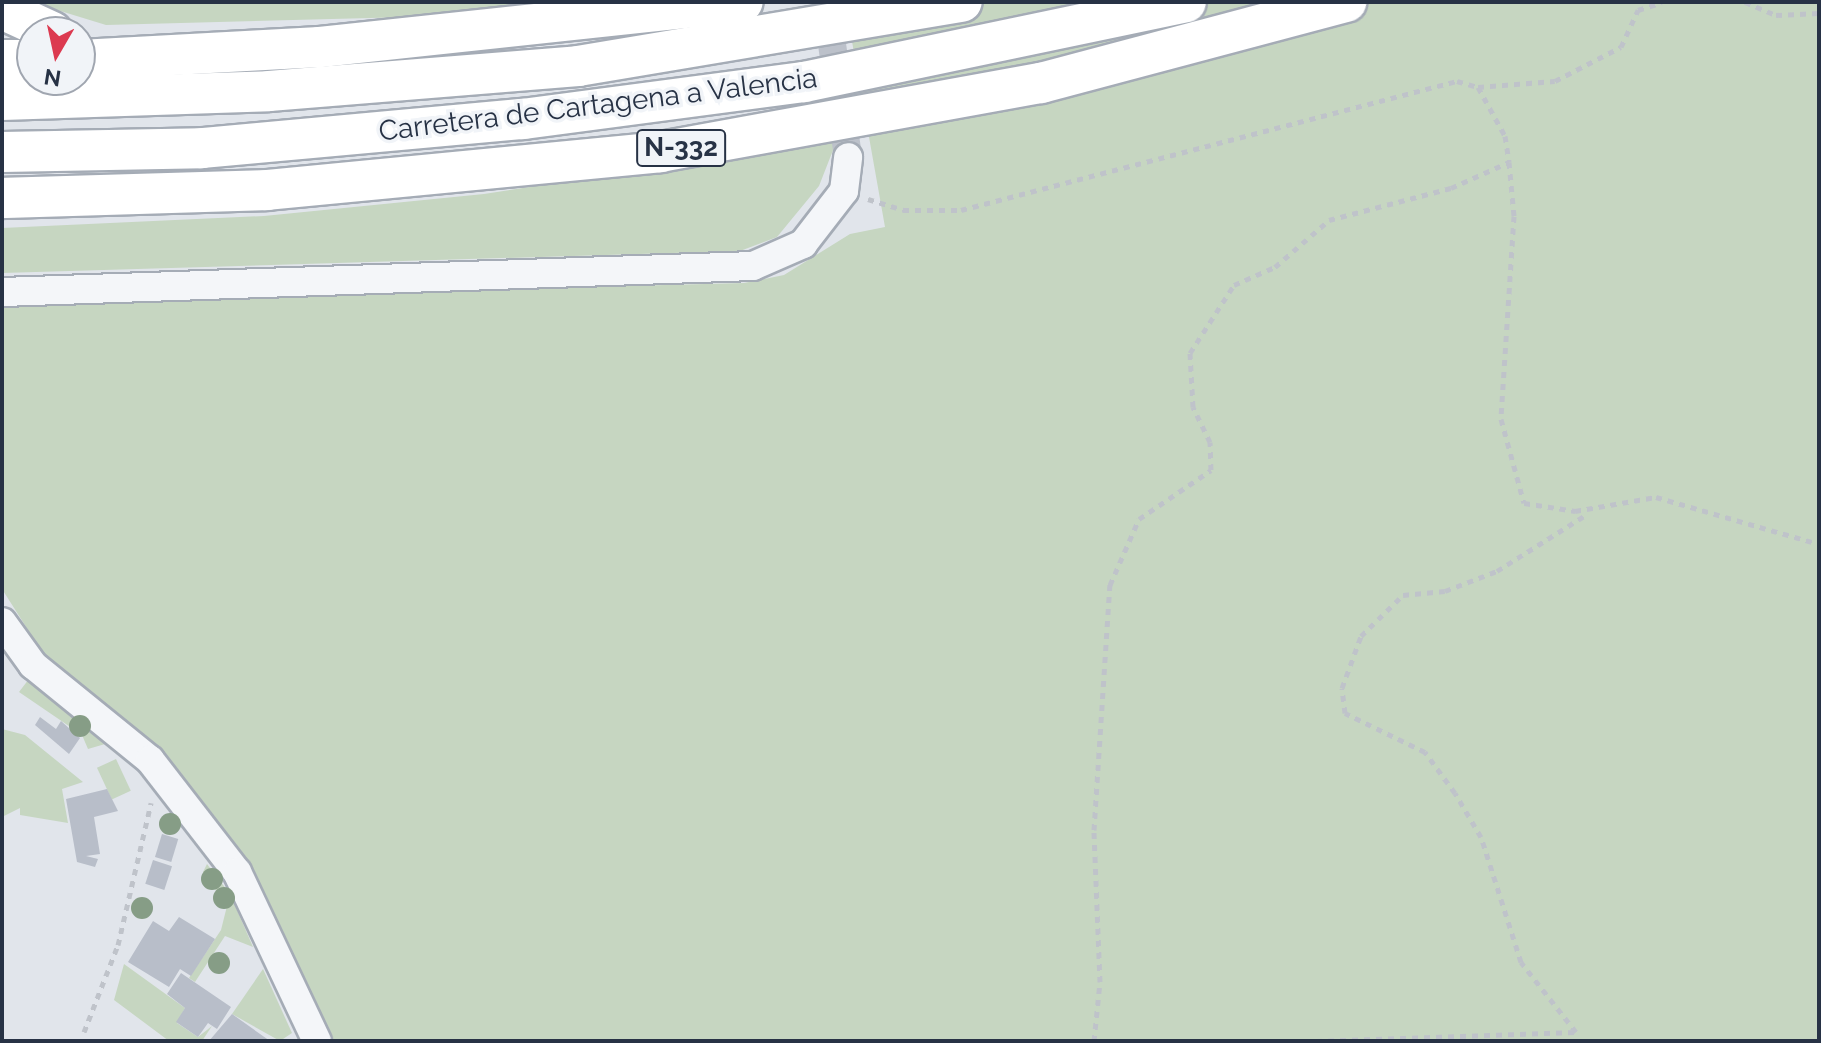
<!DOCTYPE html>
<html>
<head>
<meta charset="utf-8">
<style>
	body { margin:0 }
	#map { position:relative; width:1821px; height:1043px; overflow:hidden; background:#e1e5eb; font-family:Raleway,sans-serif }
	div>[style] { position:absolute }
	.green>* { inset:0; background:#c6d6c1; transform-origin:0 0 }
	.building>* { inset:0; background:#b8bec9; transform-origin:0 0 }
	.minor-tunnel>* { height:28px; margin-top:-14px; transform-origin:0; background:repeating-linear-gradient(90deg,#bcc1ca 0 28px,transparent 0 42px) }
	.path>* { height:5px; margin-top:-2.5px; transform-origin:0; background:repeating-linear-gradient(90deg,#bfc3ca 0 6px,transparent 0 12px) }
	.roads { filter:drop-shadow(2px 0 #a5acb6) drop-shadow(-2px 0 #a5acb6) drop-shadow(0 2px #a5acb6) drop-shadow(0 -2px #a5acb6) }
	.minor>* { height:28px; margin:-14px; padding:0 14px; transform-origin:14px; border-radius:14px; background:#f4f6f9 }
	.highway>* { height:40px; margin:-20px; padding:0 20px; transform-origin:20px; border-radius:20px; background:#fff }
	.trees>* { width:22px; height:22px; margin:-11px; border-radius:50%; background:#869d86 }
	span { translate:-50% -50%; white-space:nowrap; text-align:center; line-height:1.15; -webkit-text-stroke:7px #f1f4f8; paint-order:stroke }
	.shield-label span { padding:2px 6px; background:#f1f4f8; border:2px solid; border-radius:6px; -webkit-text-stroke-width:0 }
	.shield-label { font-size:26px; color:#273245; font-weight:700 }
	.street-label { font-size:28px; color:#273245 }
	.frame { position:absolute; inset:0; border:4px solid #273245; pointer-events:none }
	.north { position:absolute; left:16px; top:16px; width:80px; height:80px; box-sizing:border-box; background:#f1f4f8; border:2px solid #a0a6b0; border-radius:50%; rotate:189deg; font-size:22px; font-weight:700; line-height:32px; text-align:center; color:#273245 }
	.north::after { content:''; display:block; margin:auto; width:28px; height:36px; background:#dc3a50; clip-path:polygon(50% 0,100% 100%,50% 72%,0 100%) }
</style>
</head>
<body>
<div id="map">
	<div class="green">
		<div style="clip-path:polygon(31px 2px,620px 2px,487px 15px,106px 25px)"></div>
		<div style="clip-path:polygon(845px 2px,1819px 2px,1819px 1041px,329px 1041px,147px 742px,42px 652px,2px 589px,2px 302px,744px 283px,784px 275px,850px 234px,885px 227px)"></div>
		<div style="clip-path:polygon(837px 140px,819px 186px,777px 237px,740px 251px,2px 273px,2px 228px,264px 216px,484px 194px)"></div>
		<div style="clip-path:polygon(32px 675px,107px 734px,105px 744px,88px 749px,82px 735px,19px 692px)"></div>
		<div style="clip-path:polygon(2px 729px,25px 735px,83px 782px,62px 789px,68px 823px,20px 815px,20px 808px,2px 817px)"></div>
		<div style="left:116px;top:759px;width:35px;height:21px;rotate:65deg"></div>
		<div style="clip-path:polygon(207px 864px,230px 894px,253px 947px,225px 936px,195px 982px,189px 978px,221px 930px,227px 906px,203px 872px)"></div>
		<div style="clip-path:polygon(124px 964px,185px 1008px,177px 1023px,198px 1037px,212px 1026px,202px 1041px,169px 1041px,114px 1000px)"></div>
		<div style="clip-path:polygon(263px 969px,292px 1033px,280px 1041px,232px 1014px)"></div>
	</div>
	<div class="building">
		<div style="clip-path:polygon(40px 717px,56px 729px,61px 721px,80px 738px,69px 754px,35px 725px)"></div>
		<div style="clip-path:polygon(107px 789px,118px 811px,94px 817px,100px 854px,86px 856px,98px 859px,95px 867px,77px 862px,66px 799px)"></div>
		<div style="left:162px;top:834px;width:17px;height:24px;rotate:17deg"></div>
		<div style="left:153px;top:860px;width:20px;height:25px;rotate:18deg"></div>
		<div style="clip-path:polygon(179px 917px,215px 939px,191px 976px,180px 969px,169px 987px,128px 962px,153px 921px,169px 931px)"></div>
		<div style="clip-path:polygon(181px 973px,231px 1007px,217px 1029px,208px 1023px,198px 1037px,176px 1022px,185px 1008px,167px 994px)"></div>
		<div style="clip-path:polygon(232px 1014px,270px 1041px,209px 1041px)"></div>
	</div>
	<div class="minor-tunnel">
		<div style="left:826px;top:2px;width:157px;rotate:81.9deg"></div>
	</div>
	<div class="path">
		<div style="left:1745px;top:2px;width:34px;rotate:23deg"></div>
		<div style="left:1776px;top:15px;width:43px;rotate:-2.7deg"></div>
		<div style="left:1478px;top:87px;width:77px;rotate:-4.5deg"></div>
		<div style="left:1555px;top:81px;width:74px;rotate:-27.3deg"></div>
		<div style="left:1621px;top:47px;width:41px;rotate:-65.3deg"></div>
		<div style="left:1638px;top:10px;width:25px;rotate:-18deg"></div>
		<div style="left:868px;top:199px;width:37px;rotate:17deg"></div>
		<div style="left:903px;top:210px;width:58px"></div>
		<div style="left:961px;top:210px;width:513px;rotate:-14.58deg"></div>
		<div style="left:1457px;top:81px;width:22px;rotate:16deg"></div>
		<div style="left:1478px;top:87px;width:56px;rotate:61.1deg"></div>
		<div style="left:1505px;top:136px;width:26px;rotate:81deg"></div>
		<div style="left:1509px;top:162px;width:54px;rotate:84.7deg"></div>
		<div style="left:1514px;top:216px;width:203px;rotate:93.7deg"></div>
		<div style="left:1501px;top:419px;width:87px;rotate:74.7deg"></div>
		<div style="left:1524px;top:503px;width:52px;rotate:8.9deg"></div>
		<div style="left:1575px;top:511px;width:82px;rotate:-9.8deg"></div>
		<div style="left:1656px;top:497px;width:170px;rotate:16.1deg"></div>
		<div style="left:84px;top:1032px;width:93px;rotate:-68.7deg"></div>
		<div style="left:118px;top:945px;width:146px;rotate:-76.9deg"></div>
		<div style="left:1094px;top:1041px;width:59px;rotate:-84.2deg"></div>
		<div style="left:1100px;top:982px;width:152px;rotate:-92.3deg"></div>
		<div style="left:1094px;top:830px;width:246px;rotate:-86.3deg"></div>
		<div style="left:1110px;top:585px;width:72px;rotate:-66.3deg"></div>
		<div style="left:1139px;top:519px;width:87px;rotate:-34.2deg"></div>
		<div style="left:1211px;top:470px;width:28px;rotate:-92deg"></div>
		<div style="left:1210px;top:442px;width:39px;rotate:-116deg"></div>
		<div style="left:1193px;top:407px;width:54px;rotate:-93.2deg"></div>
		<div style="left:1190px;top:353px;width:81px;rotate:-57.1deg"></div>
		<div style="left:1234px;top:285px;width:45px;rotate:-23.7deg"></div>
		<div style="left:1275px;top:267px;width:72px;rotate:-41deg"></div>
		<div style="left:1329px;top:220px;width:126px;rotate:-14.7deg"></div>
		<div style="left:1451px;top:188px;width:64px;rotate:-24.1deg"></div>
		<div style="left:1316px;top:1041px;width:260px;rotate:-2deg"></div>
		<div style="left:1576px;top:1032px;width:89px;rotate:-128.2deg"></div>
		<div style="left:1521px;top:962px;width:131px;rotate:-107.7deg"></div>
		<div style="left:1481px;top:837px;width:51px;rotate:-120.6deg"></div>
		<div style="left:1455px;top:793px;width:51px;rotate:-126.2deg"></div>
		<div style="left:1425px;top:752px;width:89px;rotate:-154deg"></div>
		<div style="left:1345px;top:713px;width:25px;rotate:-97deg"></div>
		<div style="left:1342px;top:688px;width:55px;rotate:-69.9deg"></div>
		<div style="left:1361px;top:636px;width:59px;rotate:-44.3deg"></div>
		<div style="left:1403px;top:595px;width:42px;rotate:-5.4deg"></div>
		<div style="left:1445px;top:591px;width:56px;rotate:-21deg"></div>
		<div style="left:1497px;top:571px;width:107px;rotate:-32.3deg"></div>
	</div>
	<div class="roads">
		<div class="minor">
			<div style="left:2px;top:292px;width:751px;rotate:-1.98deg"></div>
			<div style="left:753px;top:266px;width:55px;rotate:-23.7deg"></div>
			<div style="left:803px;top:244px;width:67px;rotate:-52.3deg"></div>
			<div style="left:844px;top:191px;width:34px;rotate:-83deg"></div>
			<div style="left:2px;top:622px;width:53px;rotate:54.2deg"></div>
			<div style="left:33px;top:665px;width:151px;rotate:39.1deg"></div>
			<div style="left:150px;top:760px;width:142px;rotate:52.2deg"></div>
			<div style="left:237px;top:872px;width:187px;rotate:64.7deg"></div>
		</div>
		<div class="highway">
			<div style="left:2px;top:9px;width:55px;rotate:24.7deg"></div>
			<div style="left:2px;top:60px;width:30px"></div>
			<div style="left:80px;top:60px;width:240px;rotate:-3.1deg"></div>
			<div style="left:320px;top:47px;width:425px;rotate:-6.1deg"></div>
			<div style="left:2px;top:100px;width:267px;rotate:-1.9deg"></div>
			<div style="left:269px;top:91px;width:310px;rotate:-4.6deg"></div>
			<div style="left:578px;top:66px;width:389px;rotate:-9.5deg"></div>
			<div style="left:2px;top:152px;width:200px;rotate:-1.1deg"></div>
			<div style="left:202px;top:148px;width:322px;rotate:-5.2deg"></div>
			<div style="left:523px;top:119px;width:283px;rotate:-7.5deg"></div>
			<div style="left:804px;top:82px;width:390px;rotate:-11.8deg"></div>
			<div style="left:2px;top:198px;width:265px;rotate:-1.7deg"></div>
			<div style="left:267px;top:190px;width:395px;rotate:-5.5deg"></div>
			<div style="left:660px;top:152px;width:387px;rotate:-10.3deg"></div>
			<div style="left:1041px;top:83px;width:316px;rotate:-14.9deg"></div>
		</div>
	</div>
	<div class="trees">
		<div style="left:80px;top:726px"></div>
		<div style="left:170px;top:824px"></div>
		<div style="left:212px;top:879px"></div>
		<div style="left:224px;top:898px"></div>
		<div style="left:142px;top:908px"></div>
		<div style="left:219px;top:963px"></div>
	</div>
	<div class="shield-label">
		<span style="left:681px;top:148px">N-332</span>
	</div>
	<div class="street-label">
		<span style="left:598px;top:105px;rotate:-7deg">Carretera de Cartagena a Valencia</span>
	</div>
	<div class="frame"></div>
	<div class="north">N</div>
</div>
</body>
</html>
